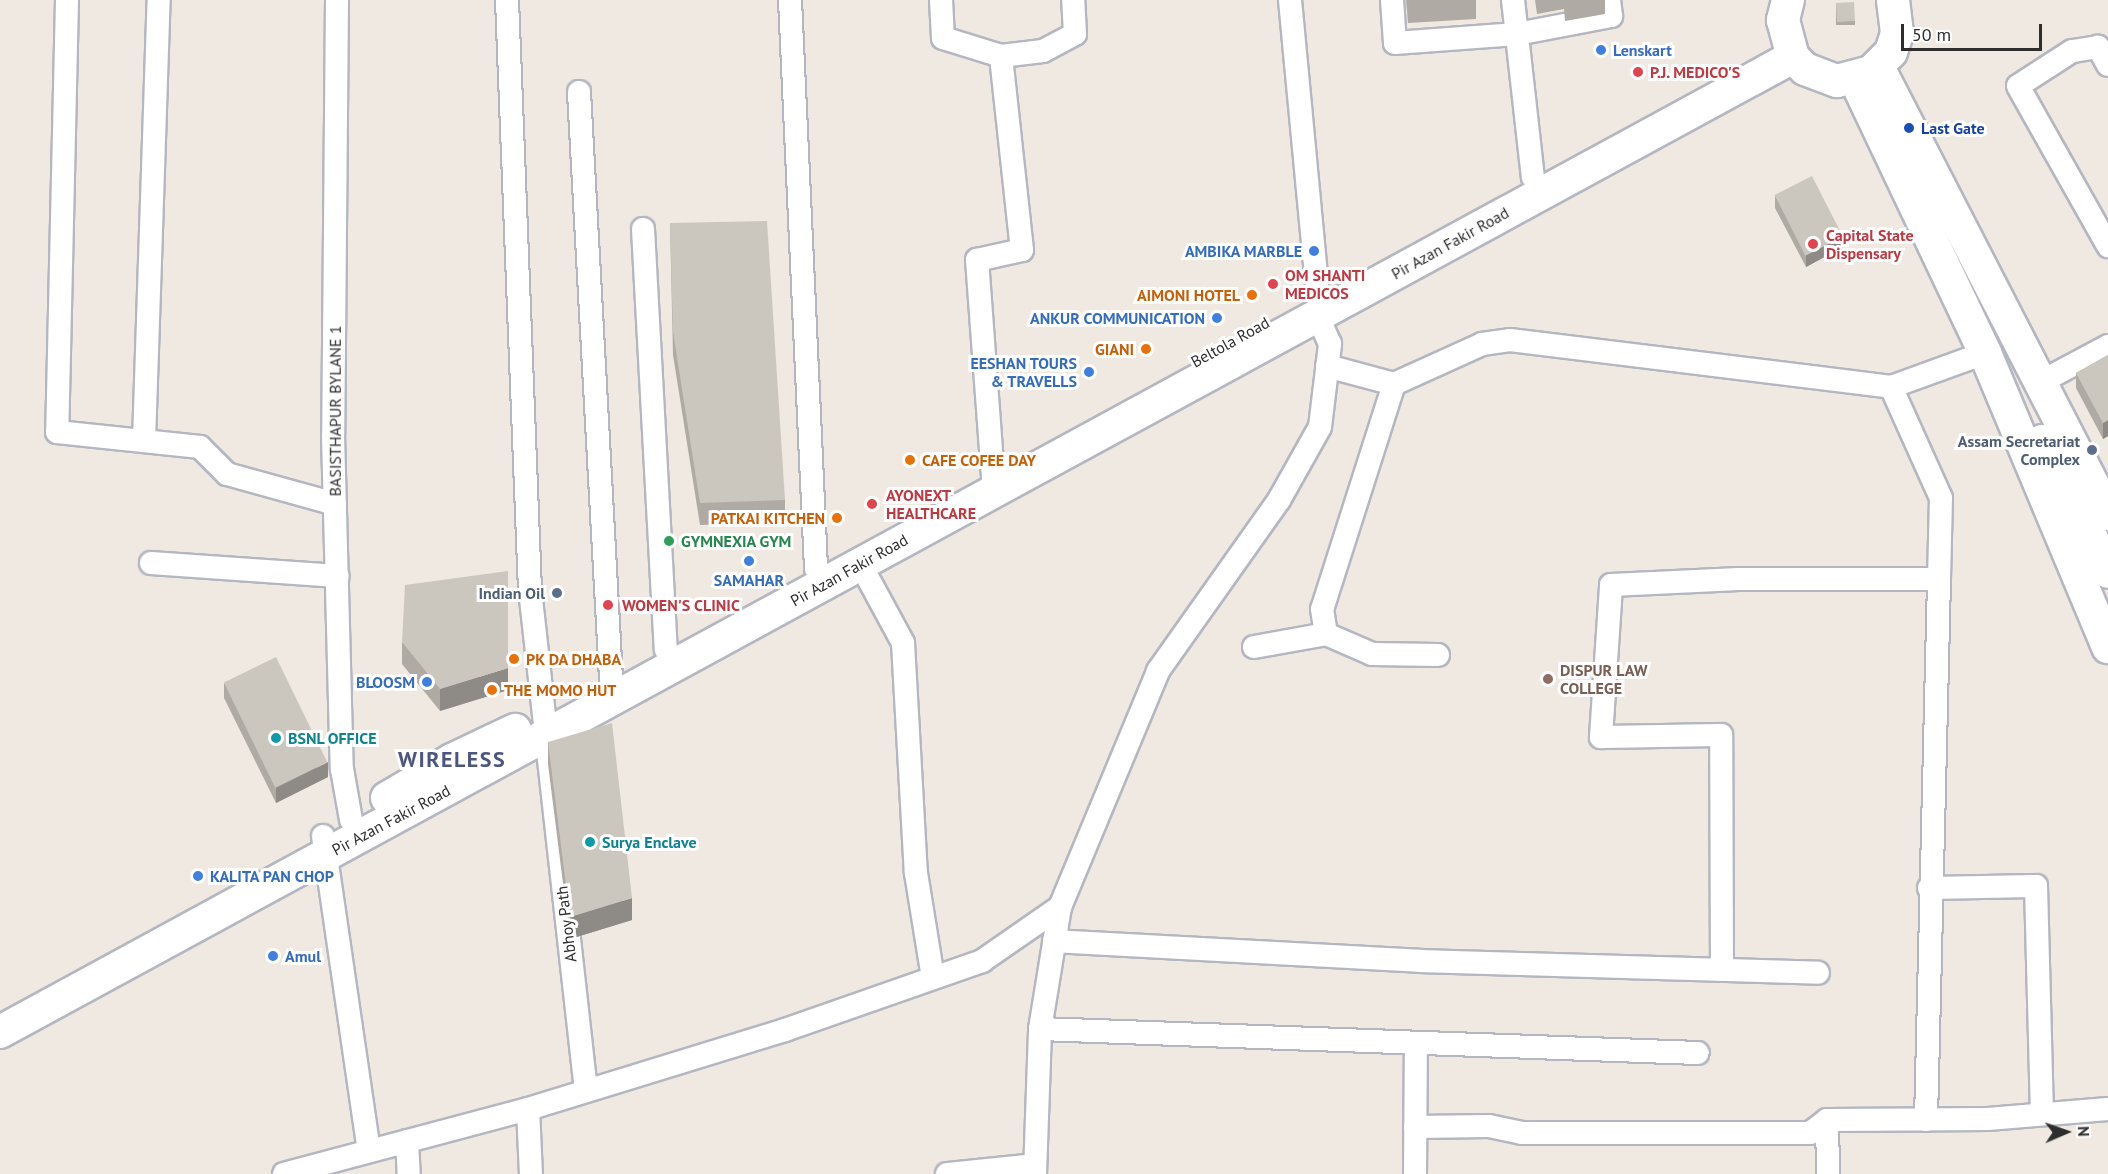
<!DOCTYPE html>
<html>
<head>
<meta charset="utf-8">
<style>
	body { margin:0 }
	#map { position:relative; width:2108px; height:1174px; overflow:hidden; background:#efe9e1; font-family:"PT Sans",sans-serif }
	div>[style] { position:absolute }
	.roads { filter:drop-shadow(2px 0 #b4b7c1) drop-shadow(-2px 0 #b4b7c1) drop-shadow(0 2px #b4b7c1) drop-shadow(0 -2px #b4b7c1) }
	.street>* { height:22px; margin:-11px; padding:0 11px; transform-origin:11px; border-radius:11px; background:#fff }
	.secondary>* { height:32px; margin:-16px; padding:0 16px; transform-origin:16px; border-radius:16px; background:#fff }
	.wall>* { inset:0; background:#afaba4 }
	.shaded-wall>* { inset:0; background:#8e8b86 }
	.building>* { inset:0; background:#cbc7bf; transform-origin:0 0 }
	.dots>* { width:16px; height:16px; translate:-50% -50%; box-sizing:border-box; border:3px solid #fff; border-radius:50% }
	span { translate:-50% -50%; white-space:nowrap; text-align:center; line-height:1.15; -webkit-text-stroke:6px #fff; paint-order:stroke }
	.shop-label { font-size:16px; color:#366cbe; font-weight:700 }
	.left { translate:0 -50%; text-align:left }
	.right { translate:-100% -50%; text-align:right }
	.health-label { font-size:16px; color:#be3a42; font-weight:700 }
	.transit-label { font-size:16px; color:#164399; font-weight:700 }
	.street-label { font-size:16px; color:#2e2e2e }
	.food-label { font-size:16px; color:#c56008; font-weight:700 }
	.service-label { font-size:16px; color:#4e5e75; font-weight:700 }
	.leisure-label { font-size:16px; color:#27864d; font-weight:700 }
	.education-label { font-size:16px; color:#785e54; font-weight:700 }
	.culture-label { font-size:16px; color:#0d838f; font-weight:700 }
	.district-label { font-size:22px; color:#4d5680; font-weight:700; letter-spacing:1.5px }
	.north { position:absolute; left:2036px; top:1102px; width:60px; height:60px; -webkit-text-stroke:4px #fff; paint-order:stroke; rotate:88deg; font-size:16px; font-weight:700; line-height:24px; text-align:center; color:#2e2e2e }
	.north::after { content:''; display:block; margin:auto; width:21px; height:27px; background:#2e2e2e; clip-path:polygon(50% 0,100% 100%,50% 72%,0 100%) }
	.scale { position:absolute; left:1901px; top:24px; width:141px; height:27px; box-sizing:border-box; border:3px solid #2e2e2e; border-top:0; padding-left:8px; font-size:18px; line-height:21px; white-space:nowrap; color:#2e2e2e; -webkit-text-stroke:4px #fff; paint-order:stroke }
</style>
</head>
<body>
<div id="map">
	<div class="roads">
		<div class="street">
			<div style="left:67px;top:0;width:432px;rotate:91.3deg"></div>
			<div style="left:57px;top:432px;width:144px;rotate:6deg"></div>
			<div style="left:200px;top:447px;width:38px;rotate:45deg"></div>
			<div style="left:227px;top:474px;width:112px;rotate:15.5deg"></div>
			<div style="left:337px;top:0;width:435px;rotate:90.5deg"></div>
			<div style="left:333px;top:435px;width:334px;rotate:88.5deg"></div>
			<div style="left:342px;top:769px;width:52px;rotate:80deg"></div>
			<div style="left:507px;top:0;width:590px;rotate:87.77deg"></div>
			<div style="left:530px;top:590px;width:504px;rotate:83.62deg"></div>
			<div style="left:790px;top:0;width:569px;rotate:87.38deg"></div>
			<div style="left:941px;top:0;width:38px;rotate:87deg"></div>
			<div style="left:943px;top:38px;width:61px;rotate:17.2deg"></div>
			<div style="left:1001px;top:56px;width:42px;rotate:-6.8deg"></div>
			<div style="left:1043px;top:51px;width:36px;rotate:-28deg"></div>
			<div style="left:1075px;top:34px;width:34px;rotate:-93deg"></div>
			<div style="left:1290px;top:0;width:295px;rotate:84.6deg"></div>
			<div style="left:1392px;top:0;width:43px;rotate:86deg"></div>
			<div style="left:1395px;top:43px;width:122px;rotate:-4.2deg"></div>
			<div style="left:1517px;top:34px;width:96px;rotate:-10.8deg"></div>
			<div style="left:1611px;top:16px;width:16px;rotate:-97deg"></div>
			<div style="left:1513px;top:0;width:178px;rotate:83.6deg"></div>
			<div style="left:2108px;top:65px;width:21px;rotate:-119deg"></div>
			<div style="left:2098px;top:47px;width:26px;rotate:171deg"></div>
			<div style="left:2072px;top:51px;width:64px;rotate:147.1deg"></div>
			<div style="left:2018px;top:86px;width:184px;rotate:60.6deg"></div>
			<div style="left:579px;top:92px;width:588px;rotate:86.88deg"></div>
			<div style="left:643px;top:229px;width:421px;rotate:86.9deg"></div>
			<div style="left:1327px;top:366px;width:69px;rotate:15deg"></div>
			<div style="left:1394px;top:384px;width:97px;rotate:-24.4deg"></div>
			<div style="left:1482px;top:344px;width:28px;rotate:-8deg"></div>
			<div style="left:1510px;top:340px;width:384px;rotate:7deg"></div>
			<div style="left:2039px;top:383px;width:78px;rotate:-28.2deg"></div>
			<div style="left:1394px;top:384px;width:236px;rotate:107.7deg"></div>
			<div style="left:1322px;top:609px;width:25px;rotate:81deg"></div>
			<div style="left:1326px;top:634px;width:50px;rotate:23.5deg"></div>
			<div style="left:1372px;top:654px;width:66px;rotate:0.9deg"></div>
			<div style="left:144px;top:441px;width:441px;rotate:-88.1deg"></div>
			<div style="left:994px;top:491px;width:232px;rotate:-94.2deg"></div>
			<div style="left:977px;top:260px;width:46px;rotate:-12.5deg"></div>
			<div style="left:1022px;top:250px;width:195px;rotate:-96.2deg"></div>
			<div style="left:151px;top:563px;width:187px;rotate:4deg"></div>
			<div style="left:869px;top:580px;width:72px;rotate:61.6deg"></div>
			<div style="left:903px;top:643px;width:230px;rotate:86.8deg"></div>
			<div style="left:916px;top:873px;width:106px;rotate:80.8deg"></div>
			<div style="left:1254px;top:647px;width:73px;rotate:-10.2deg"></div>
			<div style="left:323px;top:836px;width:318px;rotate:81.7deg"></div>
			<div style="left:1929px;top:888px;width:107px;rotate:-1.1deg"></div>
			<div style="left:2036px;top:886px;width:228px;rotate:88.5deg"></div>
			<div style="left:1054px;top:941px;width:368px;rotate:3.1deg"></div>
			<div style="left:1421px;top:961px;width:397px;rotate:1.7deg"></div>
			<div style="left:1722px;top:970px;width:235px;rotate:-90.2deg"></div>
			<div style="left:1721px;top:735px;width:120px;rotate:179deg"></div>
			<div style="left:1601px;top:737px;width:152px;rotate:-86.2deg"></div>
			<div style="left:1611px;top:585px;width:128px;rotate:-2.7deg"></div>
			<div style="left:1739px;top:579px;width:200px"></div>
			<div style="left:1939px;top:579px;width:81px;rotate:-88.6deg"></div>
			<div style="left:1941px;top:498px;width:122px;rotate:-114.2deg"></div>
			<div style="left:1891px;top:387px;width:100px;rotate:-19.9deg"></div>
			<div style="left:1040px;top:1029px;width:658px;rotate:2.09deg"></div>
			<div style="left:528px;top:1109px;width:65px;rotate:87.4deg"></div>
			<div style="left:1827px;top:1120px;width:54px;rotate:88.9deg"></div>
			<div style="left:1926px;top:1120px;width:541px;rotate:-88.62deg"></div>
			<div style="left:1415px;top:1127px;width:74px;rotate:-0.8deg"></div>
			<div style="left:1489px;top:1126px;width:34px;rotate:12deg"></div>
			<div style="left:1522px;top:1133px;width:288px"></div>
			<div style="left:1810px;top:1133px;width:21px;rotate:-37deg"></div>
			<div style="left:1827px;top:1120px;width:161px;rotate:-0.4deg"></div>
			<div style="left:1988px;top:1119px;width:120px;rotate:-4.8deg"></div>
			<div style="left:407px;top:1141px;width:33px;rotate:87deg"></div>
			<div style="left:284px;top:1174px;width:253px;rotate:-14.9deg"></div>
			<div style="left:528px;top:1109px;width:269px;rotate:-17.1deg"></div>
			<div style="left:785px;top:1030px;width:209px;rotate:-19.3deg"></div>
			<div style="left:982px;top:961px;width:95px;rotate:-34.7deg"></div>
			<div style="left:947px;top:1174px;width:88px;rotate:-5.8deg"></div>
			<div style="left:1035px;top:1174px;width:145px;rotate:-88deg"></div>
			<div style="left:1040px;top:1029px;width:124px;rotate:-80.7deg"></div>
			<div style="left:1060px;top:907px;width:256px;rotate:-67.4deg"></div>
			<div style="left:1158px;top:671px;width:209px;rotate:-54.7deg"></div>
			<div style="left:1279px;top:500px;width:84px;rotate:-60.7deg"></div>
			<div style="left:1320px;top:427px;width:84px;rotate:-83.1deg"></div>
			<div style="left:1330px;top:344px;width:32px;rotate:-114deg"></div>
			<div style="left:1415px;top:1174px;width:128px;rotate:-89.6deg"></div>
		</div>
		<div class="secondary">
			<div style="left:1788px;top:0;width:21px;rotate:104deg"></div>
			<div style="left:1783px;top:20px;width:38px;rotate:75deg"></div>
			<div style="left:1793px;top:57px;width:17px;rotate:45deg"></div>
			<div style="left:1805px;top:69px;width:34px;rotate:21deg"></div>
			<div style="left:1837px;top:81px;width:35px;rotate:-15deg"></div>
			<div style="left:1871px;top:72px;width:28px;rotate:-45deg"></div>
			<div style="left:1891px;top:52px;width:20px;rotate:-72deg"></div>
			<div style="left:1897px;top:33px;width:33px;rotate:-97deg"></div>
			<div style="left:1878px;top:67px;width:503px;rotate:62.77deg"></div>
			<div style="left:1855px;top:79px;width:303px;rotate:64.6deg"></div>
			<div style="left:1985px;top:353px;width:319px;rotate:67.3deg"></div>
			<div style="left:2042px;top:441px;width:10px;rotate:45deg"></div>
			<div style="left:2049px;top:448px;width:137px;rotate:64.6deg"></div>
			<div style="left:387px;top:798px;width:75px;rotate:-30.3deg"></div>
			<div style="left:452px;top:760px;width:70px;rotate:-25.5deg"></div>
			<div style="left:0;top:1032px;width:2041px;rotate:-28.54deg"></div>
		</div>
	</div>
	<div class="wall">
		<div style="clip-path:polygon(1406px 0,1476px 0,1476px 19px,1408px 23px)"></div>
		<div style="clip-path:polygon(1535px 0,1605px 0,1605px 14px,1565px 21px,1564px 9px,1537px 14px)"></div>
		<div style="clip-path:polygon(1836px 3px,1855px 21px,1855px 25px,1836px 25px)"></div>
		<div style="clip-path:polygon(1775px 196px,1843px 247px,1806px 267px,1775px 208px)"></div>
		<div style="clip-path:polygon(670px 223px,785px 500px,785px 522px,700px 525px,673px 355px)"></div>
		<div style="clip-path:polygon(2108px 355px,2108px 436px,2103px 439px,2076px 388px,2076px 373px)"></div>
		<div style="clip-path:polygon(402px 642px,508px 690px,440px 711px,402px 664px)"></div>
		<div style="clip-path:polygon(224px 683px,328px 777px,276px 803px,224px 698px)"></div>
		<div style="clip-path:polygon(548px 742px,632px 920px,570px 939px,548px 764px)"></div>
	</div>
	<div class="shaded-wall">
		<div style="clip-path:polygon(1843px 236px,1843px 247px,1806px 267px,1806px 255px)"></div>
		<div style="clip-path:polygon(2108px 420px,2108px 436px,2103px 439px,2103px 423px)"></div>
		<div style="clip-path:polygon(508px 668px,508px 690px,440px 711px,440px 689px)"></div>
		<div style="clip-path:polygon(328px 762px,328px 777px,276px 803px,276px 788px)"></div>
		<div style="clip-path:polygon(632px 898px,632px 920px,570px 939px,570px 917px)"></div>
	</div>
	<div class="building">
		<div style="left:1854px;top:2px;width:19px;height:18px;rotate:87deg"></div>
		<div style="left:1812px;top:176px;width:68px;height:42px;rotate:63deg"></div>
		<div style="clip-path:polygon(767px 221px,785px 500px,700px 503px,673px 332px,670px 223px)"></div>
		<div style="clip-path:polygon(2108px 355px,2108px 420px,2103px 423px,2076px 373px)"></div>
		<div style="clip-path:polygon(508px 571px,508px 668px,440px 689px,402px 642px,405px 585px)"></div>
		<div style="left:276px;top:657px;width:117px;height:58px;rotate:64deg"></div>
		<div style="clip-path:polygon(612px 723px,632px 898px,570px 917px,548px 742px)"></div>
	</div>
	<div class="dots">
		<div style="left:1601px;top:50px;background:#3f7fe0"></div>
		<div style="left:1638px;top:72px;background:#e0444e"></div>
		<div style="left:1909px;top:128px;background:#1a4fb4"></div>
		<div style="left:1813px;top:244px;background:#e0444e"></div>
		<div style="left:1314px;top:251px;background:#3f7fe0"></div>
		<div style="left:1273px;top:284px;background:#e0444e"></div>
		<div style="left:1252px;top:295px;background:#e8710a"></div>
		<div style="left:1217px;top:318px;background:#3f7fe0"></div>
		<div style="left:1146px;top:349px;background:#e8710a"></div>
		<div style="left:1089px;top:372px;background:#3f7fe0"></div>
		<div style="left:2092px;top:450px;background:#5c6f8a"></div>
		<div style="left:910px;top:460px;background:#e8710a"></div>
		<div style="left:872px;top:504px;background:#e0444e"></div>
		<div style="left:837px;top:518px;background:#e8710a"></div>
		<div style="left:669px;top:541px;background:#2e9e5b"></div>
		<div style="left:749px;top:561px;background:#3f7fe0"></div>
		<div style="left:557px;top:593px;background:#5c6f8a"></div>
		<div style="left:608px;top:605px;background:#e0444e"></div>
		<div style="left:514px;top:659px;background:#e8710a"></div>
		<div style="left:1548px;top:679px;background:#8d6e63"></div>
		<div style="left:427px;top:682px;background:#3f7fe0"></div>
		<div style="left:492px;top:690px;background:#e8710a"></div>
		<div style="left:276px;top:738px;background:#0f9aa8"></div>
		<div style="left:590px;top:842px;background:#0f9aa8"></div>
		<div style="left:198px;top:876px;background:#3f7fe0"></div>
		<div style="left:273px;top:956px;background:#3f7fe0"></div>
	</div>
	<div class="shop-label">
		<span class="left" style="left:1613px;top:50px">Lenskart</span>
		<span class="right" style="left:1302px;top:251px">AMBIKA MARBLE</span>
		<span class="right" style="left:1205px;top:318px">ANKUR COMMUNICATION</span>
		<span class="right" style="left:1077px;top:372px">EESHAN TOURS<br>&amp; TRAVELLS</span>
		<span style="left:749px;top:580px">SAMAHAR</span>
		<span class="right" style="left:415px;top:682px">BLOOSM</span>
		<span class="left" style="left:210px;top:876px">KALITA PAN CHOP</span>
		<span class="left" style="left:285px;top:956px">Amul</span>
	</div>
	<div class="health-label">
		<span class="left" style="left:1650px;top:72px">P.J. MEDICO'S</span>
		<span class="left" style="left:1826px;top:244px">Capital State<br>Dispensary</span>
		<span class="left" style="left:1285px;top:284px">OM SHANTI<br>MEDICOS</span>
		<span class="left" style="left:886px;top:504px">AYONEXT<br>HEALTHCARE</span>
		<span class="left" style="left:622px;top:605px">WOMEN'S CLINIC</span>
	</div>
	<div class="transit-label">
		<span class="left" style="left:1921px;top:128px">Last Gate</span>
	</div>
	<div class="street-label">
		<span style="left:1450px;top:243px;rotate:-29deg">Pir Azan Fakir Road</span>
		<span style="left:1230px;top:342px;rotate:-29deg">Beltola Road</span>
		<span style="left:335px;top:411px;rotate:-90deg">BASISTHAPUR BYLANE 1</span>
		<span style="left:849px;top:570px;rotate:-29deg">Pir Azan Fakir Road</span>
		<span style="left:391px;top:820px;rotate:-28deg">Pir Azan Fakir Road</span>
		<span style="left:566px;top:924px;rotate:-97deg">Abhoy Path</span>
	</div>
	<div class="food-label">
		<span class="right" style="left:1240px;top:295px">AIMONI HOTEL</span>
		<span class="right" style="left:1134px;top:349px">GIANI</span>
		<span class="left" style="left:922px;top:460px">CAFE COFEE DAY</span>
		<span class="right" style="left:825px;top:518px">PATKAI KITCHEN</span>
		<span class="left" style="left:526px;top:659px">PK DA DHABA</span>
		<span class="left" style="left:504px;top:690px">THE MOMO HUT</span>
	</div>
	<div class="service-label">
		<span class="right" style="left:2080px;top:450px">Assam Secretariat<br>Complex</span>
		<span class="right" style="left:545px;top:593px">Indian Oil</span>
	</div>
	<div class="leisure-label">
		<span class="left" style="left:681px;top:541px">GYMNEXIA GYM</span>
	</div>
	<div class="education-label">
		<span class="left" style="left:1560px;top:679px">DISPUR LAW<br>COLLEGE</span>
	</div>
	<div class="culture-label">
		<span class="left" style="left:288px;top:738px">BSNL OFFICE</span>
		<span class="left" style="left:602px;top:842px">Surya Enclave</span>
	</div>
	<div class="district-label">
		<span style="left:452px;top:760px">WIRELESS</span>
	</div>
	<div class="north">N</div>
	<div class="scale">50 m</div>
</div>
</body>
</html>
